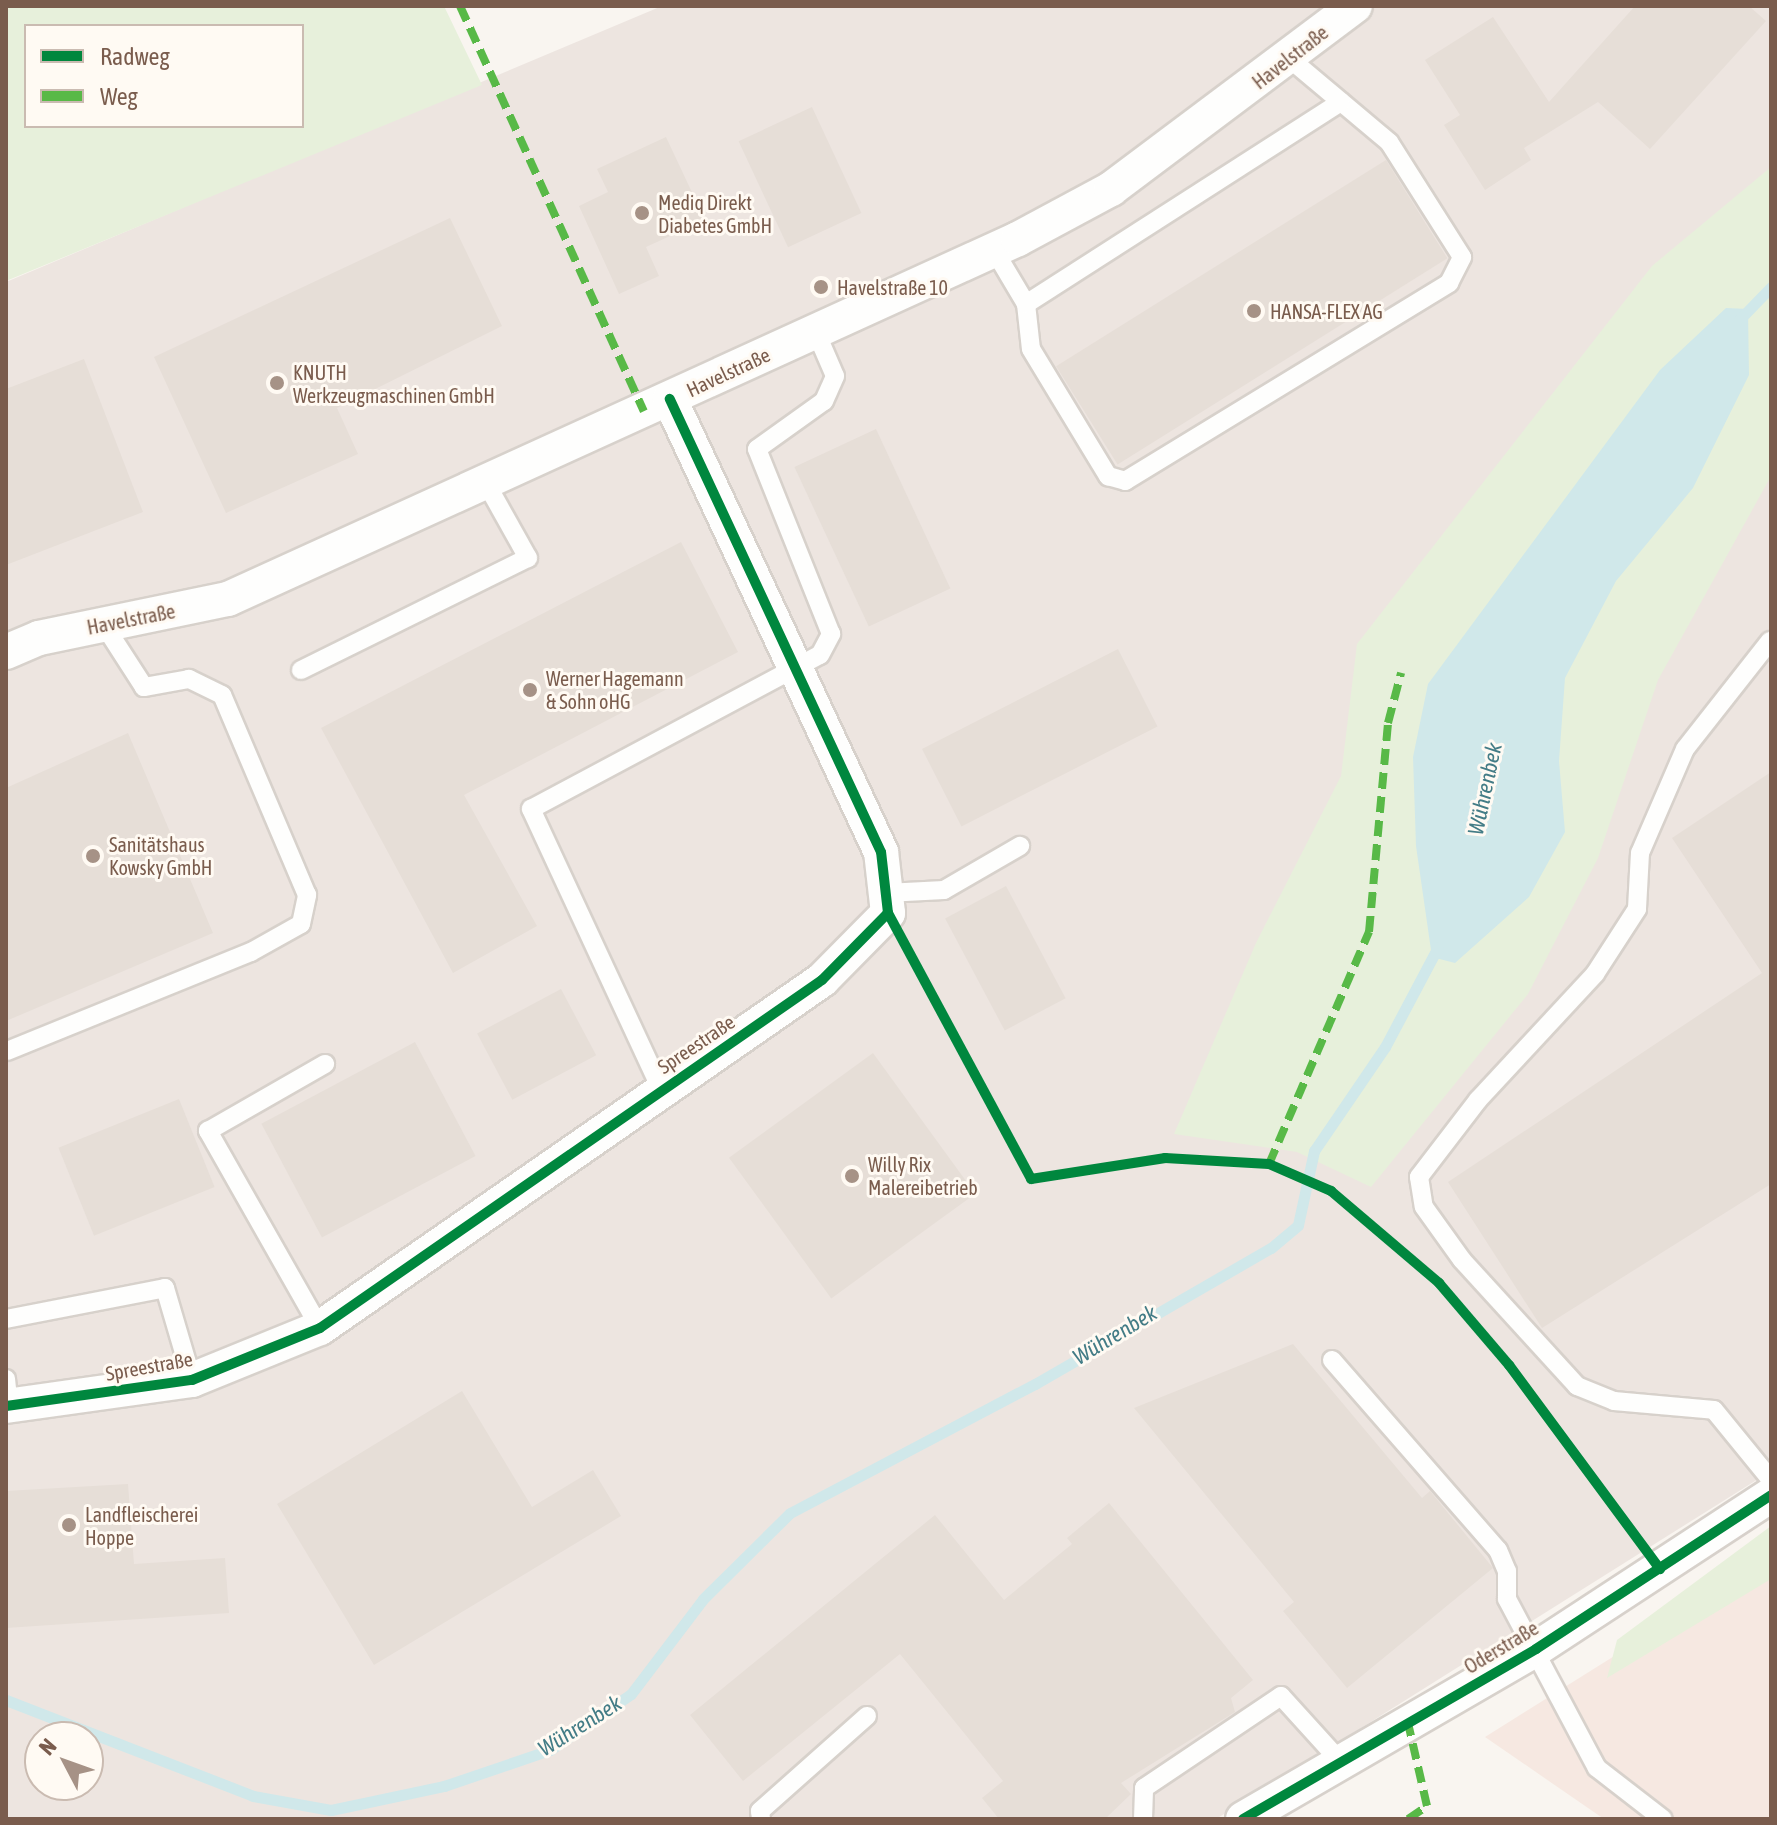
<!DOCTYPE html>
<html>
<head>
<meta charset="utf-8">
<style>
	body { margin:0 }
	#map { position:relative; width:1777px; height:1825px; overflow:hidden; background:#f9f5f0; font-family:"Asap Condensed",sans-serif }
	div>[style] { position:absolute }
	.commercial>* { inset:0; background:#f6e8e1 }
	.industrial>* { inset:0; background:#ede5e0 }
	.green>* { inset:0; background:#e7f0db }
	.water>* { inset:0; background:#d0e8ea }
	.stream>* { height:11px; margin:-5.5px; padding:0 5.5px; transform-origin:5.5px; border-radius:5.5px; background:#d0e8ea }
	.building>* { inset:0; background:#e6ded7; transform-origin:0 0 }
	.roads { filter:drop-shadow(2px 0 #d7d1cb) drop-shadow(-2px 0 #d7d1cb) drop-shadow(0 2px #d7d1cb) drop-shadow(0 -2px #d7d1cb) }
	.lane>* { height:18px; margin:-9px; padding:0 9px; transform-origin:9px; border-radius:9px; background:#fefefd }
	.street>* { height:34px; margin:-17px; padding:0 17px; transform-origin:17px; border-radius:17px; background:#fefefd }
	.quiet>* { height:8px; margin-top:-4px; transform-origin:0; background:repeating-linear-gradient(90deg,#58b947 0 16px,transparent 0 24px) }
	.cycleway>* { height:10px; margin:-5px; padding:0 5px; transform-origin:5px; border-radius:5px; background:#00873e }
	.dots>* { width:22px; height:22px; translate:-50% -50%; box-sizing:border-box; border:4px solid #fffaf3; border-radius:50% }
	span { translate:-50% -50%; white-space:nowrap; text-align:center; line-height:1.15; -webkit-text-stroke:6px #fffaf3; paint-order:stroke }
	.street-label { font-size:20px; color:#7a5c4d }
	.poi-label { font-size:20px; color:#7a5c4d }
	.left { translate:0 -50%; text-align:left }
	.water-label { font-size:22px; color:#437c86; font-style:italic }
	.frame { position:absolute; inset:0; border:8px solid #7a5c4d; pointer-events:none }
	.legend { position:absolute; left:24px; top:24px; width:280px; height:104px; box-sizing:border-box; background:#fffaf3; border:2px solid #cabbb1; margin:0; padding:10px 14px; list-style:none; font-size:24px; color:#7a5c4d }
	.legend li { display:flex; align-items:center; gap:16px; height:40px }
	.legend b { width:40px; border:2px solid #cabbb1 }
	.north { position:absolute; left:24px; top:1721px; width:80px; height:80px; box-sizing:border-box; background:#fffaf3; border:2px solid #cabbb1; border-radius:50%; rotate:311deg; font-size:22px; font-weight:700; line-height:32px; text-align:center; color:#7a5c4d }
	.north::after { content:''; display:block; margin:auto; width:28px; height:36px; background:#a69286; clip-path:polygon(50% 0,100% 100%,50% 72%,0 100%) }
</style>
</head>
<body>
<div id="map">
	<div class="commercial">
		<div style="clip-path:polygon(1771px 1558px,1771px 1819px,1604px 1819px,1485px 1737px)"></div>
	</div>
	<div class="industrial">
		<div style="clip-path:polygon(evenodd,662px 6px,1771px 6px,1771px 1471px,1216px 1819px,6px 1819px,6px 282px,662px 6px,40px 1737px,88px 1737px,88px 1785px,40px 1785px,40px 1737px)"></div>
	</div>
	<div class="green">
		<div style="clip-path:polygon(evenodd,6px 6px,444px 6px,482px 85px,6px 281px,6px 6px,26px 26px,302px 26px,302px 126px,26px 126px,26px 26px)"></div>
		<div style="clip-path:polygon(1771px 167px,1771px 476px,1658px 680px,1598px 858px,1528px 994px,1371px 1187px,1297px 1152px,1174px 1134px,1256px 943px,1341px 776px,1357px 644px,1652px 266px)"></div>
		<div style="clip-path:polygon(1771px 1526px,1771px 1579px,1607px 1678px,1617px 1640px)"></div>
	</div>
	<div class="water">
		<div style="clip-path:polygon(1726px 308px,1748px 309px,1749px 375px,1693px 488px,1616px 581px,1565px 678px,1559px 761px,1565px 832px,1529px 897px,1455px 963px,1432px 957px,1416px 846px,1413px 757px,1428px 684px,1660px 370px)"></div>
	</div>
	<div class="stream">
		<div style="left:1738px;top:321px;width:47px;rotate:-45.9deg"></div>
		<div style="left:6px;top:1700px;width:265px;rotate:21.2deg"></div>
		<div style="left:253px;top:1796px;width:79px;rotate:10.2deg"></div>
		<div style="left:331px;top:1810px;width:116px;rotate:-12deg"></div>
		<div style="left:444px;top:1786px;width:112px;rotate:-18.8deg"></div>
		<div style="left:550px;top:1750px;width:98px;rotate:-34.7deg"></div>
		<div style="left:631px;top:1694px;width:119px;rotate:-52.8deg"></div>
		<div style="left:703px;top:1599px;width:122px;rotate:-44.7deg"></div>
		<div style="left:790px;top:1513px;width:277px;rotate:-27.8deg"></div>
		<div style="left:1035px;top:1384px;width:272px;rotate:-30deg"></div>
		<div style="left:1271px;top:1248px;width:35px;rotate:-40deg"></div>
		<div style="left:1298px;top:1225px;width:76px;rotate:-77.8deg"></div>
		<div style="left:1314px;top:1151px;width:126px;rotate:-55.7deg"></div>
		<div style="left:1385px;top:1047px;width:113px;rotate:-62.1deg"></div>
	</div>
	<div class="building">
		<div style="clip-path:polygon(1635px 6px,1749px 6px,1766px 21px,1650px 149px,1598px 102px,1524px 148px,1531px 160px,1485px 190px,1444px 125px,1460px 115px,1425px 60px,1493px 17px,1549px 102px)"></div>
		<div style="left:812px;top:107px;width:117px;height:81px;rotate:65deg"></div>
		<div style="clip-path:polygon(666px 137px,705px 220px,646px 247px,659px 276px,619px 294px,579px 206px,608px 192px,597px 169px)"></div>
		<div style="left:1386px;top:160px;width:116px;height:389px;rotate:58deg"></div>
		<div style="clip-path:polygon(450px 218px,502px 326px,337px 408px,358px 454px,226px 513px,154px 357px)"></div>
		<div style="clip-path:polygon(84px 359px,143px 512px,6px 565px,6px 389px)"></div>
		<div style="left:876px;top:429px;width:176px;height:90px;rotate:65deg"></div>
		<div style="clip-path:polygon(681px 542px,738px 652px,464px 795px,537px 926px,453px 973px,321px 728px)"></div>
		<div style="left:1118px;top:649px;width:87px;height:220px;rotate:63deg"></div>
		<div style="clip-path:polygon(128px 733px,213px 933px,6px 1021px,6px 788px)"></div>
		<div style="clip-path:polygon(1771px 772px,1771px 1184px,1542px 1328px,1448px 1182px,1762px 973px,1672px 838px)"></div>
		<div style="left:1006px;top:886px;width:127px;height:69px;rotate:62deg"></div>
		<div style="left:561px;top:989px;width:75px;height:95px;rotate:62deg"></div>
		<div style="left:415px;top:1042px;width:129px;height:174px;rotate:62deg"></div>
		<div style="left:873px;top:1053px;width:174px;height:178px;rotate:54deg"></div>
		<div style="left:179px;top:1099px;width:95px;height:130px;rotate:68deg"></div>
		<div style="clip-path:polygon(1293px 1344px,1422px 1498px,1430px 1491px,1493px 1568px,1347px 1688px,1283px 1611px,1294px 1602px,1134px 1408px)"></div>
		<div style="clip-path:polygon(462px 1391px,532px 1507px,593px 1470px,621px 1516px,374px 1665px,277px 1504px)"></div>
		<div style="clip-path:polygon(128px 1484px,134px 1564px,225px 1558px,229px 1613px,6px 1628px,6px 1491px)"></div>
		<div style="clip-path:polygon(1109px 1503px,1253px 1680px,1231px 1698px,1235px 1712px,1121px 1783px,1131px 1794px,1105px 1819px,999px 1819px,982px 1798px,1003px 1781px,900px 1654px,743px 1781px,690px 1715px,935px 1515px,1004px 1600px,1072px 1544px,1067px 1538px)"></div>
	</div>
	<div class="roads">
		<div class="lane">
			<div style="left:994px;top:250px;width:63px;rotate:59.3deg"></div>
			<div style="left:1026px;top:304px;width:45px;rotate:83.7deg"></div>
			<div style="left:1031px;top:349px;width:149px;rotate:58.8deg"></div>
			<div style="left:1108px;top:476px;width:18px;rotate:16deg"></div>
			<div style="left:1125px;top:481px;width:380px;rotate:-31.4deg"></div>
			<div style="left:1449px;top:283px;width:29px;rotate:-63deg"></div>
			<div style="left:1462px;top:257px;width:136px;rotate:-122.4deg"></div>
			<div style="left:1389px;top:142px;width:131px;rotate:-140deg"></div>
			<div style="left:1026px;top:304px;width:374px;rotate:-32.7deg"></div>
			<div style="left:1770px;top:641px;width:137px;rotate:128.2deg"></div>
			<div style="left:1685px;top:749px;width:113px;rotate:113.4deg"></div>
			<div style="left:1640px;top:853px;width:56px;rotate:93.1deg"></div>
			<div style="left:1637px;top:909px;width:77px;rotate:122.9deg"></div>
			<div style="left:1595px;top:974px;width:172px;rotate:132.9deg"></div>
			<div style="left:1478px;top:1100px;width:97px;rotate:127.5deg"></div>
			<div style="left:1419px;top:1177px;width:30px;rotate:81deg"></div>
			<div style="left:1424px;top:1207px;width:65px;rotate:54.4deg"></div>
			<div style="left:1462px;top:1260px;width:171px;rotate:47.6deg"></div>
			<div style="left:1577px;top:1386px;width:40px;rotate:22deg"></div>
			<div style="left:1614px;top:1401px;width:100px;rotate:5.1deg"></div>
			<div style="left:1714px;top:1410px;width:90px;rotate:50.8deg"></div>
			<div style="left:301px;top:670px;width:253px;rotate:-26.3deg"></div>
			<div style="left:528px;top:558px;width:86px;rotate:-119.2deg"></div>
			<div style="left:886px;top:893px;width:58px;rotate:-3deg"></div>
			<div style="left:944px;top:890px;width:88px;rotate:-30.1deg"></div>
			<div style="left:7px;top:1051px;width:263px;rotate:-22.1deg"></div>
			<div style="left:251px;top:952px;width:57px;rotate:-29.2deg"></div>
			<div style="left:301px;top:924px;width:30px;rotate:-78deg"></div>
			<div style="left:307px;top:895px;width:217px;rotate:-113deg"></div>
			<div style="left:222px;top:695px;width:37px;rotate:-154deg"></div>
			<div style="left:189px;top:679px;width:46px;rotate:169.9deg"></div>
			<div style="left:144px;top:687px;width:74px;rotate:-122.8deg"></div>
			<div style="left:661px;top:1089px;width:309px;rotate:-114.9deg"></div>
			<div style="left:531px;top:809px;width:327px;rotate:-28.1deg"></div>
			<div style="left:820px;top:655px;width:24px;rotate:-62deg"></div>
			<div style="left:831px;top:634px;width:199px;rotate:-111.8deg"></div>
			<div style="left:757px;top:449px;width:82px;rotate:-35.6deg"></div>
			<div style="left:824px;top:401px;width:27px;rotate:-66deg"></div>
			<div style="left:835px;top:376px;width:48px;rotate:-113.4deg"></div>
			<div style="left:6px;top:1319px;width:162px;rotate:-11deg"></div>
			<div style="left:165px;top:1288px;width:96px;rotate:73.6deg"></div>
			<div style="left:320px;top:1328px;width:227px;rotate:-119.6deg"></div>
			<div style="left:208px;top:1131px;width:135px;rotate:-29.8deg"></div>
			<div style="left:1332px;top:1360px;width:252px;rotate:48.9deg"></div>
			<div style="left:1498px;top:1550px;width:23px;rotate:67deg"></div>
			<div style="left:1507px;top:1571px;width:28px;rotate:90deg"></div>
			<div style="left:1507px;top:1599px;width:191px;rotate:62deg"></div>
			<div style="left:1597px;top:1768px;width:83px;rotate:37.7deg"></div>
			<div style="left:6px;top:1379px;width:27px;rotate:84deg"></div>
			<div style="left:761px;top:1819px;width:8px;rotate:-97deg"></div>
			<div style="left:760px;top:1811px;width:143px;rotate:-41.6deg"></div>
			<div style="left:1143px;top:1819px;width:31px;rotate:-88deg"></div>
			<div style="left:1144px;top:1788px;width:165px;rotate:-33.9deg"></div>
			<div style="left:1281px;top:1696px;width:86px;rotate:47.8deg"></div>
		</div>
		<div class="street">
			<div style="left:6px;top:652px;width:36px;rotate:-23deg"></div>
			<div style="left:39px;top:638px;width:193px;rotate:-11.7deg"></div>
			<div style="left:228px;top:599px;width:868px;rotate:-24.5deg"></div>
			<div style="left:1018px;top:239px;width:106px;rotate:-28.3deg"></div>
			<div style="left:1111px;top:189px;width:305px;rotate:-36.9deg"></div>
			<div style="left:6px;top:1406px;width:188px;rotate:-8deg"></div>
			<div style="left:192px;top:1380px;width:138px;rotate:-22.1deg"></div>
			<div style="left:320px;top:1328px;width:611px;rotate:-34.73deg"></div>
			<div style="left:822px;top:980px;width:94px;rotate:-45.4deg"></div>
			<div style="left:888px;top:913px;width:61px;rotate:-96.5deg"></div>
			<div style="left:881px;top:852px;width:500px;rotate:-115deg"></div>
			<div style="left:1243px;top:1819px;width:339px;rotate:-30.1deg"></div>
			<div style="left:1536px;top:1649px;width:281px;rotate:-33.2deg"></div>
		</div>
	</div>
	<div class="quiet">
		<div style="left:460px;top:6px;width:445px;rotate:65.6deg"></div>
		<div style="left:1269px;top:1164px;width:253px;rotate:-66.7deg"></div>
		<div style="left:1369px;top:932px;width:210px;rotate:-84.8deg"></div>
		<div style="left:1388px;top:723px;width:52px;rotate:-75.4deg"></div>
		<div style="left:1408px;top:1819px;width:23px;rotate:-34deg"></div>
		<div style="left:1427px;top:1806px;width:85px;rotate:-102.9deg"></div>
	</div>
	<div class="cycleway">
		<div style="left:888px;top:913px;width:302px;rotate:61.7deg"></div>
		<div style="left:1031px;top:1179px;width:136px;rotate:-8.9deg"></div>
		<div style="left:1165px;top:1158px;width:104px;rotate:3.3deg"></div>
		<div style="left:1269px;top:1164px;width:68px;rotate:23.5deg"></div>
		<div style="left:1331px;top:1191px;width:142px;rotate:40.4deg"></div>
		<div style="left:1439px;top:1283px;width:108px;rotate:49.5deg"></div>
		<div style="left:1509px;top:1365px;width:254px;rotate:53.5deg"></div>
		<div style="left:6px;top:1406px;width:188px;rotate:-8deg"></div>
		<div style="left:192px;top:1380px;width:138px;rotate:-22.1deg"></div>
		<div style="left:320px;top:1328px;width:611px;rotate:-34.73deg"></div>
		<div style="left:822px;top:980px;width:94px;rotate:-45.4deg"></div>
		<div style="left:888px;top:913px;width:61px;rotate:-96.5deg"></div>
		<div style="left:881px;top:852px;width:500px;rotate:-115deg"></div>
		<div style="left:1243px;top:1819px;width:339px;rotate:-30.1deg"></div>
		<div style="left:1536px;top:1649px;width:281px;rotate:-33.2deg"></div>
	</div>
	<div class="dots">
		<div style="left:642px;top:213px;background:#a69286"></div>
		<div style="left:821px;top:287px;background:#a69286"></div>
		<div style="left:1254px;top:311px;background:#a69286"></div>
		<div style="left:277px;top:383px;background:#a69286"></div>
		<div style="left:530px;top:690px;background:#a69286"></div>
		<div style="left:93px;top:856px;background:#a69286"></div>
		<div style="left:852px;top:1176px;background:#a69286"></div>
		<div style="left:69px;top:1525px;background:#a69286"></div>
	</div>
	<div class="street-label">
		<span style="left:1290px;top:57px;rotate:-38deg">Havelstraße</span>
		<span style="left:728px;top:372px;rotate:-25deg">Havelstraße</span>
		<span style="left:131px;top:619px;rotate:-11deg">Havelstraße</span>
		<span style="left:696px;top:1044px;rotate:-34deg">Spreestraße</span>
		<span style="left:149px;top:1366px;rotate:-10deg">Spreestraße</span>
		<span style="left:1501px;top:1647px;rotate:-31deg">Oderstraße</span>
	</div>
	<div class="poi-label">
		<span class="left" style="left:658px;top:214px">Mediq Direkt<br>Diabetes GmbH</span>
		<span class="left" style="left:837px;top:287px">Havelstraße 10</span>
		<span class="left" style="left:1270px;top:311px">HANSA-FLEX AG</span>
		<span class="left" style="left:293px;top:384px">KNUTH<br>Werkzeugmaschinen GmbH</span>
		<span class="left" style="left:546px;top:690px">Werner Hagemann<br>&amp; Sohn oHG</span>
		<span class="left" style="left:109px;top:856px">Sanitätshaus<br>Kowsky GmbH</span>
		<span class="left" style="left:868px;top:1176px">Willy Rix<br>Malereibetrieb</span>
		<span class="left" style="left:85px;top:1526px">Landfleischerei<br>Hoppe</span>
	</div>
	<div class="water-label">
		<span style="left:1485px;top:789px;rotate:-78deg">Wührenbek</span>
		<span style="left:1115px;top:1335px;rotate:-31deg">Wührenbek</span>
		<span style="left:580px;top:1726px;rotate:-32deg">Wührenbek</span>
	</div>
	<div class="frame"></div>
	<ul class="legend">
	<li><b style="height:10px;background:#00873e"></b>Radweg</li>
	<li><b style="height:10px;background:#58b947"></b>Weg</li>
	</ul>
	<div class="north">N</div>
</div>
</body>
</html>
